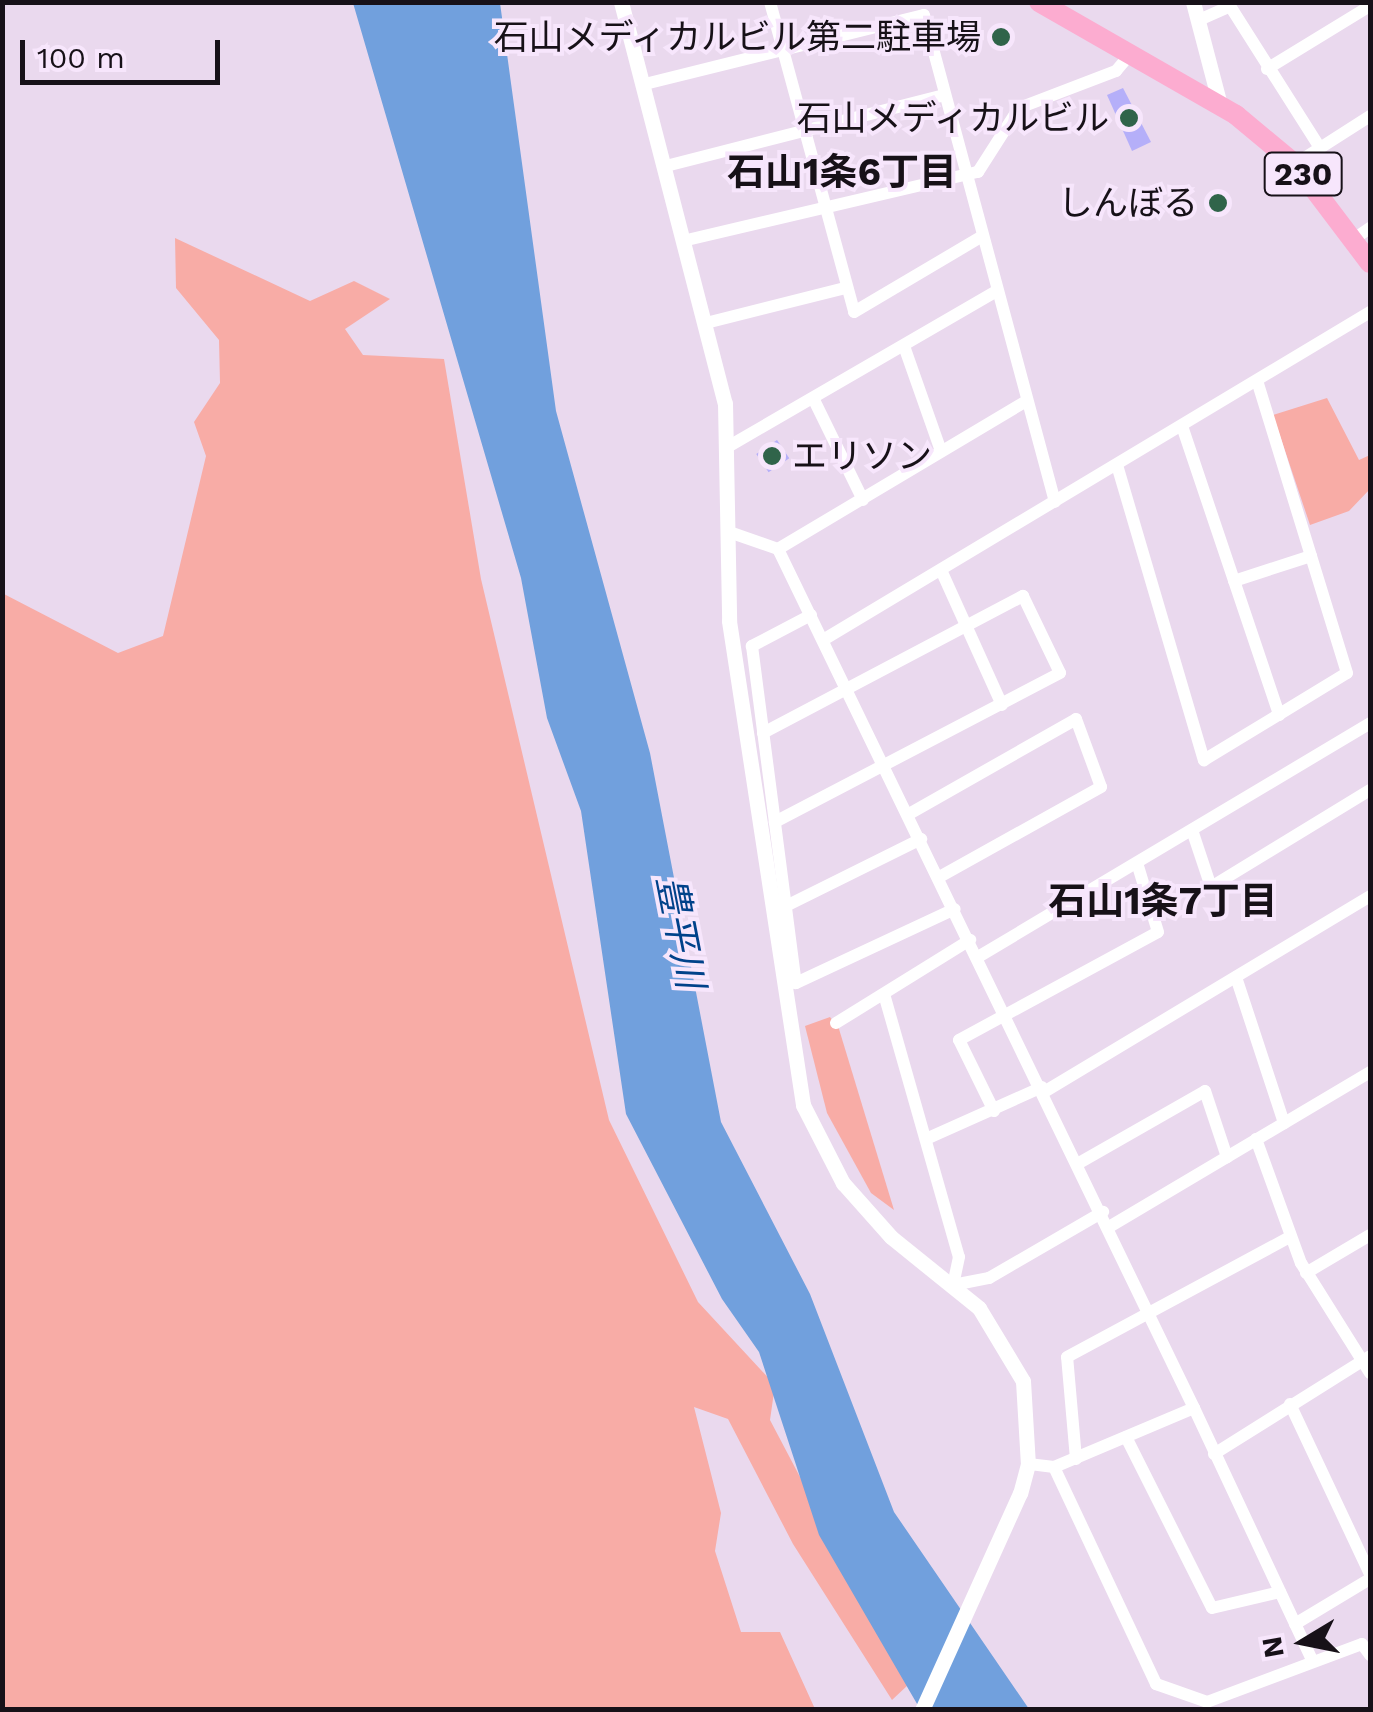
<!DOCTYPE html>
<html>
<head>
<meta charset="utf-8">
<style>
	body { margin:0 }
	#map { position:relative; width:1373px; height:1712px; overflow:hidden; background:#ead9ee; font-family:"Work Sans","Noto Sans JP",sans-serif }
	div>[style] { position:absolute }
	.green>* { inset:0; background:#f8aca6 }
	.water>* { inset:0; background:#71a0dd }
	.building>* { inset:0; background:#b5aff9; transform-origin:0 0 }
	.minor>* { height:12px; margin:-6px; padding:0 6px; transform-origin:6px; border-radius:6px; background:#fff }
	.tertiary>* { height:15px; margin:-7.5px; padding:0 7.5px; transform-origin:7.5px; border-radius:7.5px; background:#fff }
	.trunk>* { height:20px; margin:-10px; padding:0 10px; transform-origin:10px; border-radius:10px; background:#fcacd0 }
	.dots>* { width:28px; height:28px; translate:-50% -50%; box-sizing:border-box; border:5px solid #f7e6fc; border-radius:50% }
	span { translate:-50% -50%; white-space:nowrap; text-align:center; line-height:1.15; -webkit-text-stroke:8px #f7e6fc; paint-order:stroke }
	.shield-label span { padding:2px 8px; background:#f7e6fc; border:2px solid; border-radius:8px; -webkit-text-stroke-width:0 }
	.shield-label { font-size:32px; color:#171118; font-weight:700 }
	.poi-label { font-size:35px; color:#171118 }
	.right { translate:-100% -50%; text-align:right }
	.left { translate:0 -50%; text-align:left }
	.neighbourhood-label { font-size:38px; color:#171118; font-weight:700 }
	.water-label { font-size:38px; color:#00428a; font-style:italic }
	.frame { position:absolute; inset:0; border:5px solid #171118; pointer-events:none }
	.north { position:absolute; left:1253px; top:1592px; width:100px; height:100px; -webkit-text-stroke:8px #f7e6fc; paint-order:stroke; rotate:260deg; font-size:28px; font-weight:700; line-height:40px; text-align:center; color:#171118 }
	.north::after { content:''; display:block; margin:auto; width:35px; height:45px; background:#171118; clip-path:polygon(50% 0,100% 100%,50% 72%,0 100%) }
	.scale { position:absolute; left:20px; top:40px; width:200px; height:45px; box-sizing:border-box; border:5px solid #171118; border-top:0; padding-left:12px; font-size:30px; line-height:35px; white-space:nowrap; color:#171118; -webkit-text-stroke:8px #f7e6fc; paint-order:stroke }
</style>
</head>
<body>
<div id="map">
	<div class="green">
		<div style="clip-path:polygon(175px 238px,310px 301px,354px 281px,390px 299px,345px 329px,363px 355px,444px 359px,481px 579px,609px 1120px,698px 1302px,775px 1385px,770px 1420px,909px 1684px,892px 1700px,793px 1544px,728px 1419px,694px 1407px,721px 1513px,715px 1551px,741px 1632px,780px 1632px,815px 1709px,3px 1709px,2px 593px,118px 653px,163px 636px,206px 456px,194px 422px,220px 383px,219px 340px,176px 288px)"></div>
		<div style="clip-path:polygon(1327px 398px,1359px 460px,1370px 455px,1370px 489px,1349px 511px,1310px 525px,1273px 415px)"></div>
		<div style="clip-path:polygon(830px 1017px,839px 1029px,894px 1210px,871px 1193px,827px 1113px,805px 1026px)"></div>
	</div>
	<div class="water">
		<div style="clip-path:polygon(353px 3px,500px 3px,556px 411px,650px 753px,721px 1122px,810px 1294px,894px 1512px,1029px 1709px,920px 1709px,819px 1535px,759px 1352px,722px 1299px,626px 1114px,581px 811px,547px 718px,521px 578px)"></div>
	</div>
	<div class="building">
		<div style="clip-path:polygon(1123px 88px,1151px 142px,1132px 151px,1107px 95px)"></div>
		<div style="left:777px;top:440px;width:22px;height:25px;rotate:56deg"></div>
	</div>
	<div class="minor">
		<div style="left:770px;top:2px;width:321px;rotate:74.8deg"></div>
		<div style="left:854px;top:312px;width:147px;rotate:-30.6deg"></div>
		<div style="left:1199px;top:20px;width:34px;rotate:-24deg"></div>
		<div style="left:1230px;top:6px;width:168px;rotate:57.6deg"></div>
		<div style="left:1267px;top:69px;width:121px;rotate:-31.5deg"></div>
		<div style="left:645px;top:84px;width:287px;rotate:-13.9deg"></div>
		<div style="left:924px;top:15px;width:504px;rotate:74.94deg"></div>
		<div style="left:1295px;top:164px;width:89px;rotate:-32.6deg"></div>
		<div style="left:666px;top:166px;width:288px;rotate:-14.3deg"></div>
		<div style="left:1354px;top:239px;width:19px;rotate:-35deg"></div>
		<div style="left:687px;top:240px;width:299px;rotate:-13.2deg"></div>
		<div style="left:978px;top:172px;width:76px;rotate:-57.4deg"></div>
		<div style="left:1019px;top:108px;width:104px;rotate:-20.9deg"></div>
		<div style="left:1116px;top:71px;width:25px;rotate:-50deg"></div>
		<div style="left:706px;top:323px;width:143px;rotate:-14.1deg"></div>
		<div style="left:904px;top:346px;width:111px;rotate:70.6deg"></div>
		<div style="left:815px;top:402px;width:109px;rotate:63.9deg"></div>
		<div style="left:1182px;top:426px;width:305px;rotate:71.4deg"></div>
		<div style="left:731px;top:445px;width:305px;rotate:-30.1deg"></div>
		<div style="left:1117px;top:465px;width:308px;rotate:73.6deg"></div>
		<div style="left:1204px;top:760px;width:167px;rotate:-31.3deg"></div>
		<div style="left:1347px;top:673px;width:306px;rotate:-107.1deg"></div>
		<div style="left:732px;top:533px;width:49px;rotate:19.2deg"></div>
		<div style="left:778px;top:549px;width:954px;rotate:64.16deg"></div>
		<div style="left:1194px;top:1408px;width:152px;rotate:157.1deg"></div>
		<div style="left:1054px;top:1467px;width:26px;rotate:-173deg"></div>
		<div style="left:778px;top:549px;width:285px;rotate:-30.8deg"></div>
		<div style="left:941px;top:570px;width:148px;rotate:65.7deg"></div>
		<div style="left:1234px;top:581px;width:81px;rotate:-18deg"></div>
		<div style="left:811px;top:615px;width:67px;rotate:152.3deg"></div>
		<div style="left:752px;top:646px;width:340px;rotate:82.6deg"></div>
		<div style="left:796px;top:983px;width:175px;rotate:-25deg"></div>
		<div style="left:823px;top:640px;width:638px;rotate:-30.95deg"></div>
		<div style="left:763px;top:733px;width:294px;rotate:-27.8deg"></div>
		<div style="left:1023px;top:596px;width:85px;rotate:64.3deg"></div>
		<div style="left:1060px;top:673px;width:322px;rotate:152.4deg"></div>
		<div style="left:909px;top:814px;width:192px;rotate:-29.6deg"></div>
		<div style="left:1076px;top:719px;width:72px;rotate:69.8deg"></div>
		<div style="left:1101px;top:787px;width:185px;rotate:150.9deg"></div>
		<div style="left:1192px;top:830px;width:60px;rotate:71.6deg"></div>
		<div style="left:1211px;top:887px;width:186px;rotate:-31.4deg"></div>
		<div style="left:786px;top:906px;width:151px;rotate:-26.4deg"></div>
		<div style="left:978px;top:957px;width:457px;rotate:-30.8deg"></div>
		<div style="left:1236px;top:977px;width:154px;rotate:71.8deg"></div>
		<div style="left:884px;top:994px;width:273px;rotate:74.1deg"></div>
		<div style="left:959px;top:1257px;width:29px;rotate:102deg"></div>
		<div style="left:953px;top:1285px;width:37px;rotate:-11deg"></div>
		<div style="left:989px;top:1278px;width:132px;rotate:-30.1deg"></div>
		<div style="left:836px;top:1023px;width:158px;rotate:-31.8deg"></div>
		<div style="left:1044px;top:1092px;width:380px;rotate:-31deg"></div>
		<div style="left:994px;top:1111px;width:79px;rotate:-116.2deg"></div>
		<div style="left:959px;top:1040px;width:226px;rotate:-28.5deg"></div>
		<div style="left:1158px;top:932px;width:72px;rotate:-106.9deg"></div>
		<div style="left:926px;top:1139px;width:127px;rotate:-24.1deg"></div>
		<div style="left:1256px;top:1139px;width:132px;rotate:70.1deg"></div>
		<div style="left:1301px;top:1263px;width:130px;rotate:57.9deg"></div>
		<div style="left:1079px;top:1163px;width:145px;rotate:-29.7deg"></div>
		<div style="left:1205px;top:1091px;width:70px;rotate:71.6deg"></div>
		<div style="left:1109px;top:1227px;width:304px;rotate:-30.7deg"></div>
		<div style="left:1306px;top:1273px;width:74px;rotate:-30.7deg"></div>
		<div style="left:1290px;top:1404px;width:188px;rotate:64.8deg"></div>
		<div style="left:1194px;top:1408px;width:280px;rotate:64.9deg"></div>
		<div style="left:1126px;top:1437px;width:191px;rotate:63.3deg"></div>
		<div style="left:1212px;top:1608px;width:70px;rotate:-13.2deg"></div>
		<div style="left:1214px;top:1454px;width:184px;rotate:-32.1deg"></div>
		<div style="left:1076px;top:1459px;width:102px;rotate:-95deg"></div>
		<div style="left:1067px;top:1357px;width:253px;rotate:-28.3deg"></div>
		<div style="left:1054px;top:1467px;width:240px;rotate:64.8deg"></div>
		<div style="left:1156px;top:1684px;width:54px;rotate:19.4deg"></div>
		<div style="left:1207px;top:1702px;width:165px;rotate:-20.5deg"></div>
		<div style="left:1362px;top:1644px;width:14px;rotate:54deg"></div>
		<div style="left:1295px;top:1624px;width:87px;rotate:-31deg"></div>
	</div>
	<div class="tertiary">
		<div style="left:621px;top:2px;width:414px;rotate:75.5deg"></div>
		<div style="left:725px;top:403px;width:218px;rotate:88.9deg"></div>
		<div style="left:729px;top:621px;width:490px;rotate:81.3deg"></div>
		<div style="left:803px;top:1105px;width:88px;rotate:62.9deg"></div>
		<div style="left:843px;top:1183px;width:72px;rotate:48.4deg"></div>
		<div style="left:891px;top:1237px;width:113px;rotate:38.9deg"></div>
		<div style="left:979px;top:1308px;width:85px;rotate:58.9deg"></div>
		<div style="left:1023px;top:1381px;width:83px;rotate:86.6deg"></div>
		<div style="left:1028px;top:1464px;width:30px;rotate:105deg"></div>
		<div style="left:1020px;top:1493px;width:238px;rotate:114.3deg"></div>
		<div style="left:1193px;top:2px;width:102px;rotate:75.3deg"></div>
	</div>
	<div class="trunk">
		<div style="left:1039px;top:2px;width:227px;rotate:29.8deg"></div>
		<div style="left:1236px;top:115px;width:77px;rotate:39.7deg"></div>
		<div style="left:1295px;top:164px;width:124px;rotate:52.9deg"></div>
	</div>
	<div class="dots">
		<div style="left:1001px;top:37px;background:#30644a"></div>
		<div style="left:1129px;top:118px;background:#30644a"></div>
		<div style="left:1218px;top:203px;background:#30644a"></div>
		<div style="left:772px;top:456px;background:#30644a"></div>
	</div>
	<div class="shield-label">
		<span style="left:1303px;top:174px">230</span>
	</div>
	<div class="poi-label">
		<span class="right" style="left:981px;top:37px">石山メディカルビル第二駐車場</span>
		<span class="right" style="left:1109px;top:118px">石山メディカルビル</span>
		<span class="right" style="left:1198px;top:203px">しんぼる</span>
		<span class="left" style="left:792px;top:456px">エリソン</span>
	</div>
	<div class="neighbourhood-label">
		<span style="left:842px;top:173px">石山1条6丁目</span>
		<span style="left:1163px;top:902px">石山1条7丁目</span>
	</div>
	<div class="water-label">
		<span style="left:680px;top:932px;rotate:79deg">豊平川</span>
	</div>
	<div class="frame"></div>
	<div class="north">N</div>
	<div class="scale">100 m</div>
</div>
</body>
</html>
